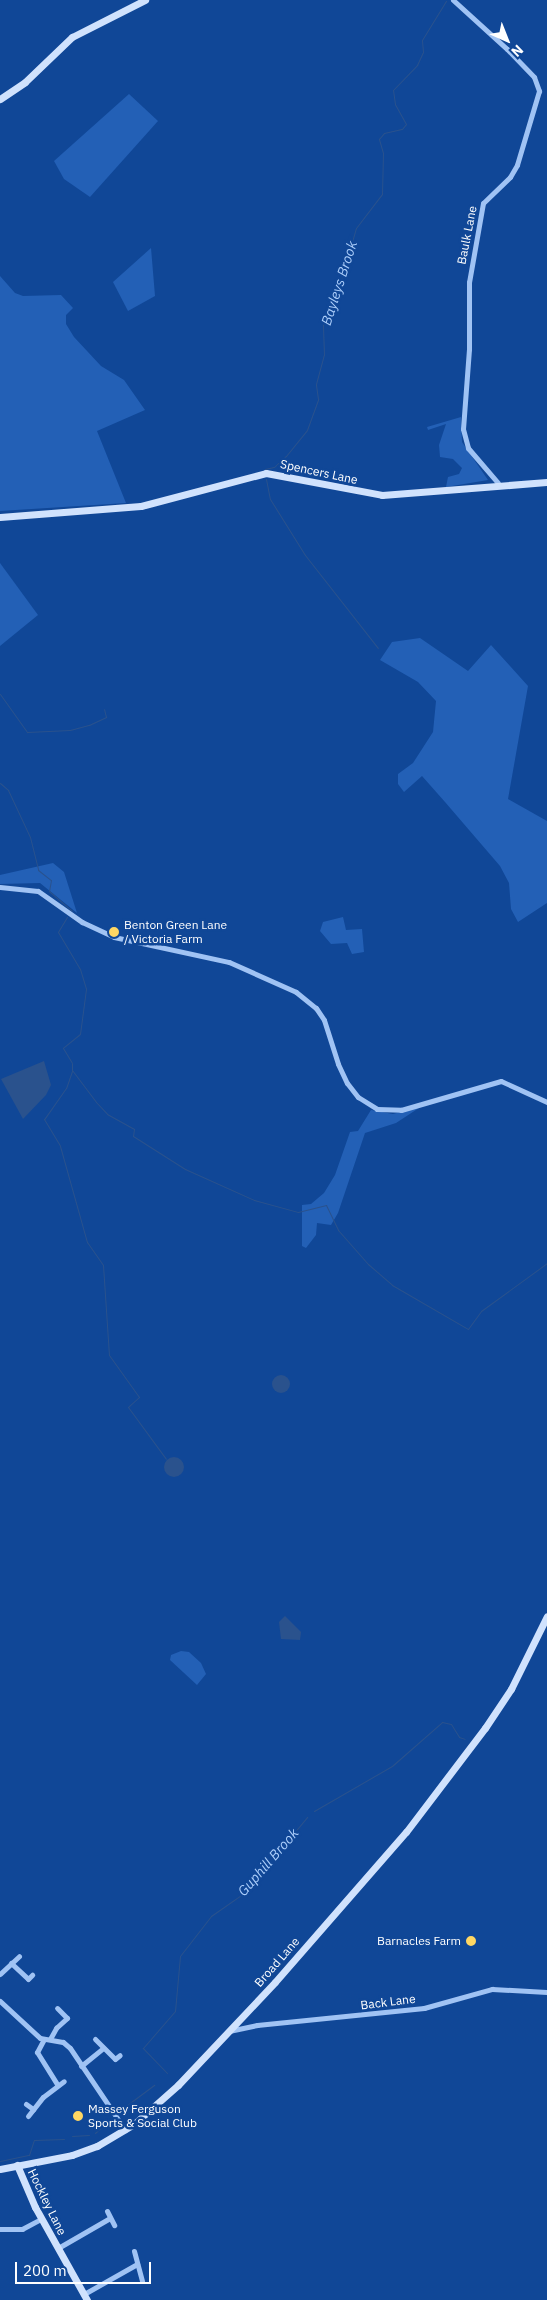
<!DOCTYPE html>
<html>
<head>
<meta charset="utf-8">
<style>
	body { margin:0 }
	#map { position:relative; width:547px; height:2300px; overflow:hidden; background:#104797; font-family:"IBM Plex Sans",sans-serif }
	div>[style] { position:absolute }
	.green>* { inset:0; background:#2360b6 }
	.water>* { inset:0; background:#2a528d }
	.round { border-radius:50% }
	.stream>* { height:1px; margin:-0.5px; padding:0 0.5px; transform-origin:0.5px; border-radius:0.5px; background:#2a528d }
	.street>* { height:5px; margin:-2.5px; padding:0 2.5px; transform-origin:2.5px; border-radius:2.5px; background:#a0c3f4 }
	.secondary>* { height:7px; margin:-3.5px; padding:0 3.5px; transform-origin:3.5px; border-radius:3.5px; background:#d0e2fd }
	.dots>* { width:14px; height:14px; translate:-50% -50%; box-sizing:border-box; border:2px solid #104797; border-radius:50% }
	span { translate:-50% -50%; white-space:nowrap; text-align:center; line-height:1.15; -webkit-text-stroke:5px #104797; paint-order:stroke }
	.street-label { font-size:12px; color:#fff }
	.poi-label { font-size:12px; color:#fff }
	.left { translate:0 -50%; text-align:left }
	.right { translate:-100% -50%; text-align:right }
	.water-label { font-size:14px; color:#accefb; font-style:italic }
	.north { position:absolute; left:482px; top:15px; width:50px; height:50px; -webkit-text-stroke:4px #104797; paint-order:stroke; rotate:136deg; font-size:14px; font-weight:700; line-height:20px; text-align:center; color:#fff }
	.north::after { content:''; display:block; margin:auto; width:18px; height:22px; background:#fff; clip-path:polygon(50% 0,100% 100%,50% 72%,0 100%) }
	.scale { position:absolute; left:15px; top:2262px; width:136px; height:22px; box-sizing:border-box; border:2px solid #fff; border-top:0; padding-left:6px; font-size:15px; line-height:18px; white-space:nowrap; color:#fff; -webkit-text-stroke:4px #104797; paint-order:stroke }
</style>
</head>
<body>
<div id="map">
	<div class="green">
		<div style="clip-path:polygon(129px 94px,158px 121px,90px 197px,64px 179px,54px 161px)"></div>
		<div style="clip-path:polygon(151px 248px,155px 296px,128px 311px,113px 282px)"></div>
		<div style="clip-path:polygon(0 276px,15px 293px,23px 296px,61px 295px,73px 308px,66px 315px,66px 324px,74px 337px,101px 366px,124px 380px,145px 410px,97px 431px,126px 503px,0 511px)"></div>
		<div style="clip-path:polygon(461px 417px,462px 442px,488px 480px,446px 487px,448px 477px,459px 474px,462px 468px,453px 459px,440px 457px,439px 445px,446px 424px,428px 430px,427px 427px)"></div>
		<div style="clip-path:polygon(0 563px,38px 615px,0 646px)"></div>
		<div style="clip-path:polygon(420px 638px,468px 671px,491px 645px,528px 686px,508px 799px,547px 821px,547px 903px,518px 922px,511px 909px,509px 883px,500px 866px,445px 802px,422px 776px,404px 792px,398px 784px,398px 774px,413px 763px,433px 732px,436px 701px,418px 682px,380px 660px,392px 642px)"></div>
		<div style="clip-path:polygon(53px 863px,64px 872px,77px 913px,40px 883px,0 884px,0 875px)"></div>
		<div style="clip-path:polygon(343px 917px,346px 930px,362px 929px,364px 952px,352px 954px,347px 943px,331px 944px,320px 931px,323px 922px)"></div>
		<div style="clip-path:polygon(422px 1106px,396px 1123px,365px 1133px,338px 1213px,331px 1225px,317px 1223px,316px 1235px,306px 1248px,302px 1246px,302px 1205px,311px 1204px,324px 1193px,335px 1175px,350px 1132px,358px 1131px,371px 1110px,393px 1114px)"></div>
		<div style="clip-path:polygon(181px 1651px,189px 1652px,201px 1663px,206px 1674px,197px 1685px,170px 1660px,171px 1655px)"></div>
	</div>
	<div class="water">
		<div style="clip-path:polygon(44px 1061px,51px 1085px,46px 1095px,23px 1119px,1px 1079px)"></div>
		<div class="round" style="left:272px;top:1375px;width:18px;height:18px"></div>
		<div class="round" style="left:164px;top:1457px;width:20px;height:20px"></div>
		<div style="clip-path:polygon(285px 1616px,301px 1632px,300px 1640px,281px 1639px,279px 1622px)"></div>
	</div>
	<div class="stream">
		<div style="left:265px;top:469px;width:9px;rotate:-13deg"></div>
		<div style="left:274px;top:467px;width:16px;rotate:-43deg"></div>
		<div style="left:286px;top:456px;width:33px;rotate:-51deg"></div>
		<div style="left:307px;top:430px;width:33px;rotate:-70deg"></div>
		<div style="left:318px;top:399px;width:15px;rotate:-98deg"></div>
		<div style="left:316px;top:384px;width:30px;rotate:-75deg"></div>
		<div style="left:324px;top:355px;width:33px;rotate:-92deg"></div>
		<div style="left:323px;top:322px;width:20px;rotate:-57deg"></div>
		<div style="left:334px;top:305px;width:80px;rotate:-74.1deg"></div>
		<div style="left:356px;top:228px;width:43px;rotate:-52.6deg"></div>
		<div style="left:382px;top:194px;width:41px;rotate:-88.6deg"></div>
		<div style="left:383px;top:153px;width:15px;rotate:-106deg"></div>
		<div style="left:379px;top:139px;width:8px;rotate:-50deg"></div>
		<div style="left:384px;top:133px;width:18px;rotate:-13deg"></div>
		<div style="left:402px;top:129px;width:6px;rotate:-51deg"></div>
		<div style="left:406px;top:124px;width:23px;rotate:-119deg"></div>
		<div style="left:395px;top:104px;width:14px;rotate:-98deg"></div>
		<div style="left:393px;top:90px;width:35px;rotate:-46deg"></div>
		<div style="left:417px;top:65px;width:14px;rotate:-65deg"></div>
		<div style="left:423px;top:52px;width:12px;rotate:-95deg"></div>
		<div style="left:422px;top:40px;width:46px;rotate:-58.4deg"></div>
		<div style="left:266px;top:479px;width:20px;rotate:79deg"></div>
		<div style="left:270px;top:499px;width:66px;rotate:58deg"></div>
		<div style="left:305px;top:555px;width:118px;rotate:51.9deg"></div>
		<div style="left:0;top:694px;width:47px;rotate:54.6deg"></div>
		<div style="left:27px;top:732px;width:43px;rotate:-2.7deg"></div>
		<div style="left:70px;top:730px;width:20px;rotate:-15deg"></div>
		<div style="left:89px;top:725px;width:19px;rotate:-25deg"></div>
		<div style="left:106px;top:717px;width:8px;rotate:-104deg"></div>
		<div style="left:0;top:783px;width:11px;rotate:41deg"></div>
		<div style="left:8px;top:790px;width:52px;rotate:64.9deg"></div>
		<div style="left:30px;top:837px;width:34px;rotate:76deg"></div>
		<div style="left:38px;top:870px;width:16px;rotate:38deg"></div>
		<div style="left:51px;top:880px;width:11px;rotate:100deg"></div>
		<div style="left:49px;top:891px;width:30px;rotate:41deg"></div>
		<div style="left:67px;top:917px;width:17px;rotate:121deg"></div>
		<div style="left:58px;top:932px;width:43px;rotate:59.3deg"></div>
		<div style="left:80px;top:969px;width:21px;rotate:73deg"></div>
		<div style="left:86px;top:989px;width:45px;rotate:97.6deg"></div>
		<div style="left:80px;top:1034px;width:22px;rotate:141deg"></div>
		<div style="left:63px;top:1048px;width:17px;rotate:59deg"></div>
		<div style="left:72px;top:1063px;width:7px;rotate:90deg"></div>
		<div style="left:72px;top:1070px;width:40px;rotate:53deg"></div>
		<div style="left:96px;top:1102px;width:16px;rotate:47deg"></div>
		<div style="left:107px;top:1114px;width:31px;rotate:29deg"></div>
		<div style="left:134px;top:1129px;width:7px;rotate:98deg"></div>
		<div style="left:133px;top:1136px;width:62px;rotate:32.4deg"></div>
		<div style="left:185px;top:1169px;width:76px;rotate:24.2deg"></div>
		<div style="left:254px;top:1200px;width:46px;rotate:15.3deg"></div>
		<div style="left:298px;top:1212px;width:29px;rotate:-14deg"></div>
		<div style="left:326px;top:1205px;width:28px;rotate:64deg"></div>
		<div style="left:338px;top:1230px;width:45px;rotate:48.6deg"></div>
		<div style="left:368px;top:1264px;width:32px;rotate:41deg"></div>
		<div style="left:392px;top:1285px;width:88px;rotate:30.1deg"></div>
		<div style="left:468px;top:1329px;width:22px;rotate:-54deg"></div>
		<div style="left:481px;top:1311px;width:82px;rotate:-36deg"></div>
		<div style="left:72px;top:1071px;width:18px;rotate:109deg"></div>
		<div style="left:66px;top:1088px;width:38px;rotate:125deg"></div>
		<div style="left:44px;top:1119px;width:31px;rotate:59deg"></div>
		<div style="left:60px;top:1146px;width:100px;rotate:74.3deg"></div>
		<div style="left:87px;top:1242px;width:28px;rotate:55deg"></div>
		<div style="left:103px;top:1265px;width:90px;rotate:86.2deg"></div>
		<div style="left:109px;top:1355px;width:52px;rotate:54.5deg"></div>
		<div style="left:139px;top:1397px;width:15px;rotate:138deg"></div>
		<div style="left:128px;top:1407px;width:64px;rotate:53.8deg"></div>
		<div style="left:314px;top:1811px;width:90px;rotate:-30deg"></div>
		<div style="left:392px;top:1766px;width:67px;rotate:-41.3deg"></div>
		<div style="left:442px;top:1722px;width:9px;rotate:13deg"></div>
		<div style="left:451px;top:1724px;width:15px;rotate:58deg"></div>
		<div style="left:459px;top:1737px;width:6px;rotate:18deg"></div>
		<div style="left:167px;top:2073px;width:35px;rotate:-134deg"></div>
		<div style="left:143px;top:2048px;width:49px;rotate:-49.1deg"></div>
		<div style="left:175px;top:2011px;width:55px;rotate:-84.8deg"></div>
		<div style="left:180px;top:1956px;width:51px;rotate:-52.2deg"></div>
		<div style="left:211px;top:1916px;width:40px;rotate:-34.9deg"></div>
		<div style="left:244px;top:1893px;width:99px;rotate:-50.3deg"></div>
		<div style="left:119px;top:2111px;width:44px;rotate:-36.6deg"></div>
		<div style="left:95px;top:2133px;width:18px;rotate:-41deg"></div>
		<div style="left:72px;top:2136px;width:17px;rotate:-3deg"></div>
		<div style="left:0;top:2161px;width:30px;rotate:-12deg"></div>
		<div style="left:29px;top:2155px;width:16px;rotate:-72deg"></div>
		<div style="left:34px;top:2140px;width:30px;rotate:-2deg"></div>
	</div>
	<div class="street">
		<div style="left:453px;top:0;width:73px;rotate:42.2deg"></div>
		<div style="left:507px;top:49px;width:39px;rotate:46deg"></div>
		<div style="left:534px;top:77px;width:15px;rotate:70deg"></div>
		<div style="left:539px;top:91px;width:77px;rotate:106.6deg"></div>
		<div style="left:517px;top:165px;width:14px;rotate:120deg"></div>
		<div style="left:510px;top:177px;width:37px;rotate:136deg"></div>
		<div style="left:483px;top:203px;width:80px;rotate:100deg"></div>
		<div style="left:469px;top:282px;width:67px;rotate:90deg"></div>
		<div style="left:469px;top:349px;width:80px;rotate:94.3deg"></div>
		<div style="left:463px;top:429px;width:20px;rotate:75deg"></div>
		<div style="left:468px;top:448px;width:46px;rotate:49.4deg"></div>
		<div style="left:0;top:887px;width:38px;rotate:6deg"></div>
		<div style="left:38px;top:891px;width:54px;rotate:35.2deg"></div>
		<div style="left:82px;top:922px;width:35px;rotate:25deg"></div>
		<div style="left:114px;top:937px;width:118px;rotate:12.3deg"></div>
		<div style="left:229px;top:962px;width:73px;rotate:24.1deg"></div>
		<div style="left:296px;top:992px;width:26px;rotate:39deg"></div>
		<div style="left:316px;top:1008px;width:14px;rotate:56deg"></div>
		<div style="left:324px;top:1020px;width:46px;rotate:72.3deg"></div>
		<div style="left:338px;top:1064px;width:21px;rotate:65deg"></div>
		<div style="left:347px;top:1083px;width:18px;rotate:52deg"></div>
		<div style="left:358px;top:1097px;width:22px;rotate:32deg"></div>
		<div style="left:377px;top:1109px;width:24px;rotate:2deg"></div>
		<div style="left:401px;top:1110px;width:104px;rotate:-16.2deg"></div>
		<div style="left:501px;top:1081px;width:51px;rotate:24.5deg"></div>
		<div style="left:11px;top:1963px;width:23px;rotate:43deg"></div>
		<div style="left:28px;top:1979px;width:6px;rotate:-45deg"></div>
		<div style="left:0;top:1974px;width:26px;rotate:-43deg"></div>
		<div style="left:0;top:2001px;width:54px;rotate:42.8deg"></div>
		<div style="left:40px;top:2038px;width:23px;rotate:10deg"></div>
		<div style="left:63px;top:2042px;width:9px;rotate:41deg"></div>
		<div style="left:70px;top:2048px;width:99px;rotate:56.1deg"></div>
		<div style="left:229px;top:2031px;width:29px;rotate:-12deg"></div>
		<div style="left:257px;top:2025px;width:168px;rotate:-5.8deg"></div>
		<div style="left:424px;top:2008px;width:71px;rotate:-15.6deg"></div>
		<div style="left:492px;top:1989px;width:55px;rotate:3.1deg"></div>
		<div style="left:44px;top:2039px;width:15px;rotate:118deg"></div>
		<div style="left:37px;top:2052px;width:39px;rotate:58deg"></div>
		<div style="left:50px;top:2039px;width:13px;rotate:-61deg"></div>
		<div style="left:56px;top:2028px;width:15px;rotate:-42deg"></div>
		<div style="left:67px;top:2018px;width:14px;rotate:-135deg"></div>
		<div style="left:95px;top:2039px;width:28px;rotate:45deg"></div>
		<div style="left:115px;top:2059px;width:6px;rotate:-39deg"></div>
		<div style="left:81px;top:2066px;width:28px;rotate:-39deg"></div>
		<div style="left:26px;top:2104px;width:9px;rotate:36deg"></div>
		<div style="left:28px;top:2116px;width:24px;rotate:-52deg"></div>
		<div style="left:43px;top:2097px;width:26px;rotate:-37deg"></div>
		<div style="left:107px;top:2211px;width:16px;rotate:63deg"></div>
		<div style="left:0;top:2229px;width:22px"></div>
		<div style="left:22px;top:2229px;width:21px;rotate:-28deg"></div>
		<div style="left:58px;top:2248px;width:60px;rotate:-30deg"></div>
		<div style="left:134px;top:2251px;width:31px;rotate:75deg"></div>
		<div style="left:84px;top:2294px;width:61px;rotate:-29.5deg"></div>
	</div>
	<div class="secondary">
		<div style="left:0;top:99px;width:30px;rotate:-34deg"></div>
		<div style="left:25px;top:82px;width:65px;rotate:-43.8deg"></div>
		<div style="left:72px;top:37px;width:82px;rotate:-26.9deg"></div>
		<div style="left:0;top:517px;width:141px;rotate:-4.5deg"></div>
		<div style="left:141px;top:506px;width:129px;rotate:-14.8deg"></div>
		<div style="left:266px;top:473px;width:118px;rotate:10.7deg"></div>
		<div style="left:382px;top:495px;width:166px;rotate:-4.5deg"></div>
		<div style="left:17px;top:2165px;width:46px;rotate:66.8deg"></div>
		<div style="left:35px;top:2207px;width:107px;rotate:60.8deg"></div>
		<div style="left:0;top:2169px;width:73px;rotate:-11deg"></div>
		<div style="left:72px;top:2155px;width:27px;rotate:-20deg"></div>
		<div style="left:97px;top:2146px;width:43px;rotate:-30.7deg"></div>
		<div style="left:134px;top:2124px;width:59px;rotate:-41.6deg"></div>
		<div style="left:178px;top:2085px;width:141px;rotate:-46.7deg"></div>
		<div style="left:275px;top:1982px;width:199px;rotate:-48.9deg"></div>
		<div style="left:406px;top:1832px;width:131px;rotate:-52.8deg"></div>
		<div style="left:485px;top:1728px;width:47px;rotate:-56.3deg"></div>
		<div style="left:511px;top:1689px;width:81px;rotate:-63.7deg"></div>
	</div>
	<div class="dots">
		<div style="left:114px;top:932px;background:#ffd763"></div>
		<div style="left:471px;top:1941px;background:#ffd763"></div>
		<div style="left:78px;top:2116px;background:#ffd763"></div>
	</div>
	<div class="street-label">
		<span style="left:467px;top:235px;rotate:-79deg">Baulk Lane</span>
		<span style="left:319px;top:472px;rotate:12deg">Spencers Lane</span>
		<span style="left:277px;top:1962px;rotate:-49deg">Broad Lane</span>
		<span style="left:388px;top:2002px;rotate:-7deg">Back Lane</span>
		<span style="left:47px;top:2202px;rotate:64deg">Hockley Lane</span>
	</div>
	<div class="poi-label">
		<span class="left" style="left:124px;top:932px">Benton Green Lane<br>/ Victoria Farm</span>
		<span class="right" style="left:461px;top:1941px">Barnacles Farm</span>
		<span class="left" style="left:88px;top:2116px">Massey Ferguson<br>Sports &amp; Social Club</span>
	</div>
	<div class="water-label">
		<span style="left:339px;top:283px;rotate:-72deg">Bayleys Brook</span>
		<span style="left:268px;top:1862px;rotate:-49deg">Guphill Brook</span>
	</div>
	<div class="north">N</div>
	<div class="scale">200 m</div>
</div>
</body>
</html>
